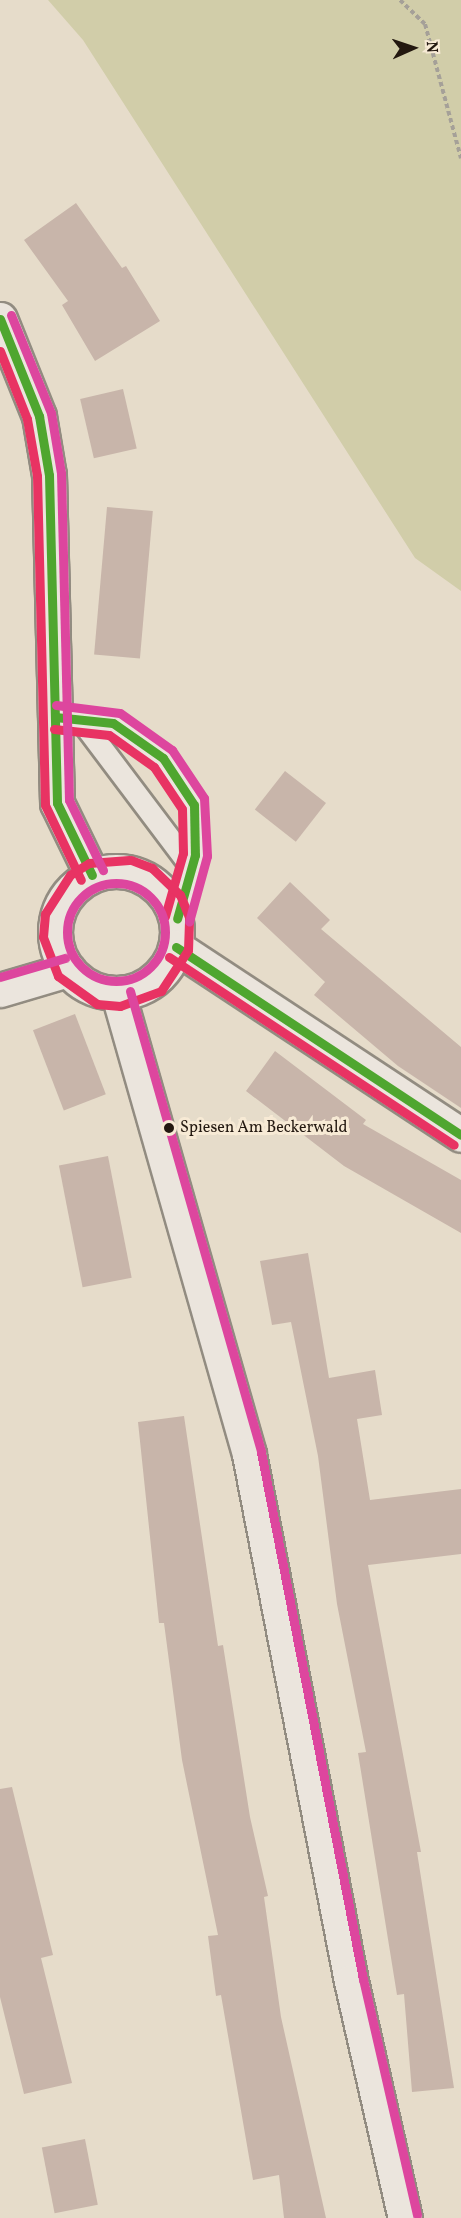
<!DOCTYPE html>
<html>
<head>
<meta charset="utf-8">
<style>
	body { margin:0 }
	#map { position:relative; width:461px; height:2218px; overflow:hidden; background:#e6dcca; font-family:Vollkorn,serif }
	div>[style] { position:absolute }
	.green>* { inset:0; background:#d1cda9 }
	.building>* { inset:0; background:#c8b5aa; transform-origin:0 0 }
	.path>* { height:4px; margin-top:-2px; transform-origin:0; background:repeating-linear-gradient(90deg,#a5a098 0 4.5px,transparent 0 7.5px) }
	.roads { filter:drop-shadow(2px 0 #928c81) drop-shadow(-2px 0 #928c81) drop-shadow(0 2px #928c81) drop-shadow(0 -2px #928c81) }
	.lane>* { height:21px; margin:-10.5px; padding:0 10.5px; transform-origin:10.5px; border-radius:10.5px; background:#ebe5dd }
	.street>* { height:33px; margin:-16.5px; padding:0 16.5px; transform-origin:16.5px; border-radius:16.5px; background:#ebe5dd }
	.secondary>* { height:33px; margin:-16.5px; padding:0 16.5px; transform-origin:16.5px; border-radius:16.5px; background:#ebe5dd }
	.secondary>.ring { margin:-16.5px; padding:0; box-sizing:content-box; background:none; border:33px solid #ebe5dd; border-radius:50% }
	.bus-1>* { height:9px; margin:-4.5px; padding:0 4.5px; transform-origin:4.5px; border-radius:4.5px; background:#4fa62f }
	.bus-2>* { height:9px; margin:-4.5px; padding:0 4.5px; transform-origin:4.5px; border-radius:4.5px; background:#e83363 }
	.bus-3>* { height:9px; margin:-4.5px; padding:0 4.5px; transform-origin:4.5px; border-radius:4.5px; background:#dd469e }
	.bus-3>.ring { margin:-4.5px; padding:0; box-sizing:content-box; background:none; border:9px solid #dd469e; border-radius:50% }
	.dots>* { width:16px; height:16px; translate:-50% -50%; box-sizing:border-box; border:3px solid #f7ead5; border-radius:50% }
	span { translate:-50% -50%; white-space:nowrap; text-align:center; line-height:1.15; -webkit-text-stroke:6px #f7ead5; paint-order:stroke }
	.bus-label { font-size:16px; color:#231810 }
	.left { translate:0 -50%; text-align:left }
	.north { position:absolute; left:383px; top:18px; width:60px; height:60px; -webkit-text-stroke:4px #f7ead5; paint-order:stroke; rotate:87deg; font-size:16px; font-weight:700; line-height:24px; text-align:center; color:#231810 }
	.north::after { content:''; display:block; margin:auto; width:21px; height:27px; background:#231810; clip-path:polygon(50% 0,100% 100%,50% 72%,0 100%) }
</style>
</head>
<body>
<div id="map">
	<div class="green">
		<div style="clip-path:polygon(48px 0,461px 0,461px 591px,415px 558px,83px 40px)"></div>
	</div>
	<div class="building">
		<div style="clip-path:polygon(76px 203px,122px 268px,126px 266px,160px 321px,95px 361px,62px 305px,68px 301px,24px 240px)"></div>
		<div style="left:123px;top:389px;width:61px;height:44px;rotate:77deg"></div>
		<div style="left:107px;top:507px;width:46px;height:148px;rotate:5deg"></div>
		<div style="left:285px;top:771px;width:52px;height:49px;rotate:38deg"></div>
		<div style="clip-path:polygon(290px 882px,330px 920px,321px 929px,461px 1047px,461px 1108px,398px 1066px,314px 995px,325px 982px,257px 918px)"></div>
		<div style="left:75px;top:1014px;width:86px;height:45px;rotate:69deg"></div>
		<div style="clip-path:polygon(275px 1051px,366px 1120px,363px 1124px,461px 1180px,461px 1233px,344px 1166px,246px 1091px)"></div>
		<div style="left:108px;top:1156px;width:124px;height:50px;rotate:79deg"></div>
		<div style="clip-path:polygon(308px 1253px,329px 1378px,375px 1370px,382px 1415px,357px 1419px,370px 1500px,461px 1489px,461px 1554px,368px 1565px,421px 1852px,417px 1852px,454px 2088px,412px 2092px,404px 1994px,397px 1995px,358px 1753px,366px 1752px,337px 1604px,318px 1456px,291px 1322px,272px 1325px,260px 1261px)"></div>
		<div style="clip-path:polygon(184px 1416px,218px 1646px,223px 1645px,250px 1817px,268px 1896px,264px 1897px,281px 2017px,326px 2218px,284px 2218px,279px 2175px,253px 2180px,221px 1995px,216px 1996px,208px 1936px,218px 1935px,182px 1760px,164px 1623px,159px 1623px,138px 1422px)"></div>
		<div style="clip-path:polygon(12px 1787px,53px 1955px,41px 1958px,72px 2083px,24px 2094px,0 1997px,0 1789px)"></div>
		<div style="left:85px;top:2139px;width:67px;height:44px;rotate:79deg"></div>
	</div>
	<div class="path">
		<div style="left:400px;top:0;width:35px;rotate:44deg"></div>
		<div style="left:425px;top:24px;width:139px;rotate:75deg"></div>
	</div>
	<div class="roads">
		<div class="lane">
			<div style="left:55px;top:717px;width:58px;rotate:5.9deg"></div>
			<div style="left:113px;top:723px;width:61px;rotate:35deg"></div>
			<div style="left:163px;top:758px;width:56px;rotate:56.6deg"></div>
			<div style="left:194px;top:805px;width:50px;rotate:88.9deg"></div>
			<div style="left:195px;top:855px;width:66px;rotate:105.7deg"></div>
			<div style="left:79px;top:718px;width:188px;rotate:53deg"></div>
		</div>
		<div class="street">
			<div style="left:0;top:990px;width:71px;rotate:-16.4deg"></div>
			<div style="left:118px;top:994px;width:478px;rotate:74.1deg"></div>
			<div style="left:249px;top:1454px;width:537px;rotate:79.05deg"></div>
			<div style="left:351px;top:1981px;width:243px;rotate:77.2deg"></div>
		</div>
		<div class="secondary">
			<div style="left:0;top:319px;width:105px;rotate:68.1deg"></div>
			<div style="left:39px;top:416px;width:60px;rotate:80.4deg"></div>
			<div style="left:49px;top:475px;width:328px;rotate:88.6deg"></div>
			<div style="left:57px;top:803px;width:80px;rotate:64.1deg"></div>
			<div class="ring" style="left:55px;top:871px;width:89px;height:89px"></div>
			<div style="left:176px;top:947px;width:341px;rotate:33.4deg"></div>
		</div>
	</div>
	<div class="bus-1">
		<div style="left:0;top:319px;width:105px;rotate:68.1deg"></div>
		<div style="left:39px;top:416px;width:60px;rotate:80.4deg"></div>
		<div style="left:49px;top:475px;width:328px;rotate:88.6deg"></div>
		<div style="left:57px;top:803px;width:80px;rotate:64.1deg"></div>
		<div style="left:55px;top:717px;width:58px;rotate:5.9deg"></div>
		<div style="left:113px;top:723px;width:61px;rotate:35deg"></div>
		<div style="left:163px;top:758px;width:56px;rotate:56.6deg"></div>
		<div style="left:194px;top:805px;width:50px;rotate:88.9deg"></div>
		<div style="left:195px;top:855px;width:66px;rotate:105.7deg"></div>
		<div style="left:176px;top:947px;width:341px;rotate:33.4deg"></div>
	</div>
	<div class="bus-2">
		<div style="left:0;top:351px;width:73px;rotate:68.3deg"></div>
		<div style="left:27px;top:419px;width:58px;rotate:80deg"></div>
		<div style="left:37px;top:476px;width:329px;rotate:88.6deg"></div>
		<div style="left:45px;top:805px;width:83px;rotate:64.4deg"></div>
		<div style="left:54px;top:729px;width:55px;rotate:6.2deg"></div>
		<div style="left:109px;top:735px;width:55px;rotate:35.4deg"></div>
		<div style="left:154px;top:767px;width:50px;rotate:56.3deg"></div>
		<div style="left:182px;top:809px;width:44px;rotate:88.7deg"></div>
		<div style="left:183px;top:853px;width:66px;rotate:105.9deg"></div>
		<div style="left:129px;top:860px;width:40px;rotate:175.7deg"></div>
		<div style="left:89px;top:863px;width:22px;rotate:148deg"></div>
		<div style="left:70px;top:875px;width:46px;rotate:122.7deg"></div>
		<div style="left:45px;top:914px;width:23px;rotate:95deg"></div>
		<div style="left:43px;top:937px;width:42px;rotate:69deg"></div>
		<div style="left:58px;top:976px;width:48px;rotate:35.7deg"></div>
		<div style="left:97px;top:1004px;width:23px;rotate:5deg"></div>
		<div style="left:120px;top:1006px;width:44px;rotate:-20.1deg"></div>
		<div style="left:161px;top:991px;width:49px;rotate:-56.6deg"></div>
		<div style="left:188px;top:950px;width:33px;rotate:-88deg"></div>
		<div style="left:189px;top:917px;width:24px;rotate:-112deg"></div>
		<div style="left:180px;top:895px;width:39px;rotate:-136deg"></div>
		<div style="left:152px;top:868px;width:22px;rotate:-159deg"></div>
		<div style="left:169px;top:957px;width:341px;rotate:33.4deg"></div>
	</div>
	<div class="bus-3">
		<div style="left:11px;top:315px;width:106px;rotate:67.8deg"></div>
		<div style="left:51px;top:413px;width:61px;rotate:80.5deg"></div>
		<div style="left:61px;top:473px;width:327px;rotate:88.6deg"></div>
		<div style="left:69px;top:800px;width:78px;rotate:64.1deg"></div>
		<div style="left:56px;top:705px;width:64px;rotate:7.1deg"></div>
		<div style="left:120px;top:713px;width:64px;rotate:35.4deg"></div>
		<div style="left:172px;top:750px;width:58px;rotate:56.3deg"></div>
		<div style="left:204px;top:798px;width:58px;rotate:87deg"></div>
		<div style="left:207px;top:856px;width:68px;rotate:105.3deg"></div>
		<div class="ring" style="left:67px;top:883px;width:89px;height:89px"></div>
		<div style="left:0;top:977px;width:68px;rotate:-16.3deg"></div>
		<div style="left:130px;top:991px;width:479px;rotate:74.1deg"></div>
		<div style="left:261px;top:1452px;width:537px;rotate:79.05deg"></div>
		<div style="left:363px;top:1979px;width:242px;rotate:77.1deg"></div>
	</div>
	<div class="dots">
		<div style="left:169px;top:1128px;background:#231810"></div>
	</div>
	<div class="bus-label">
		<span class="left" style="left:180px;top:1128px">Spiesen Am Beckerwald</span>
	</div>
	<div class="north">N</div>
</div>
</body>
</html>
